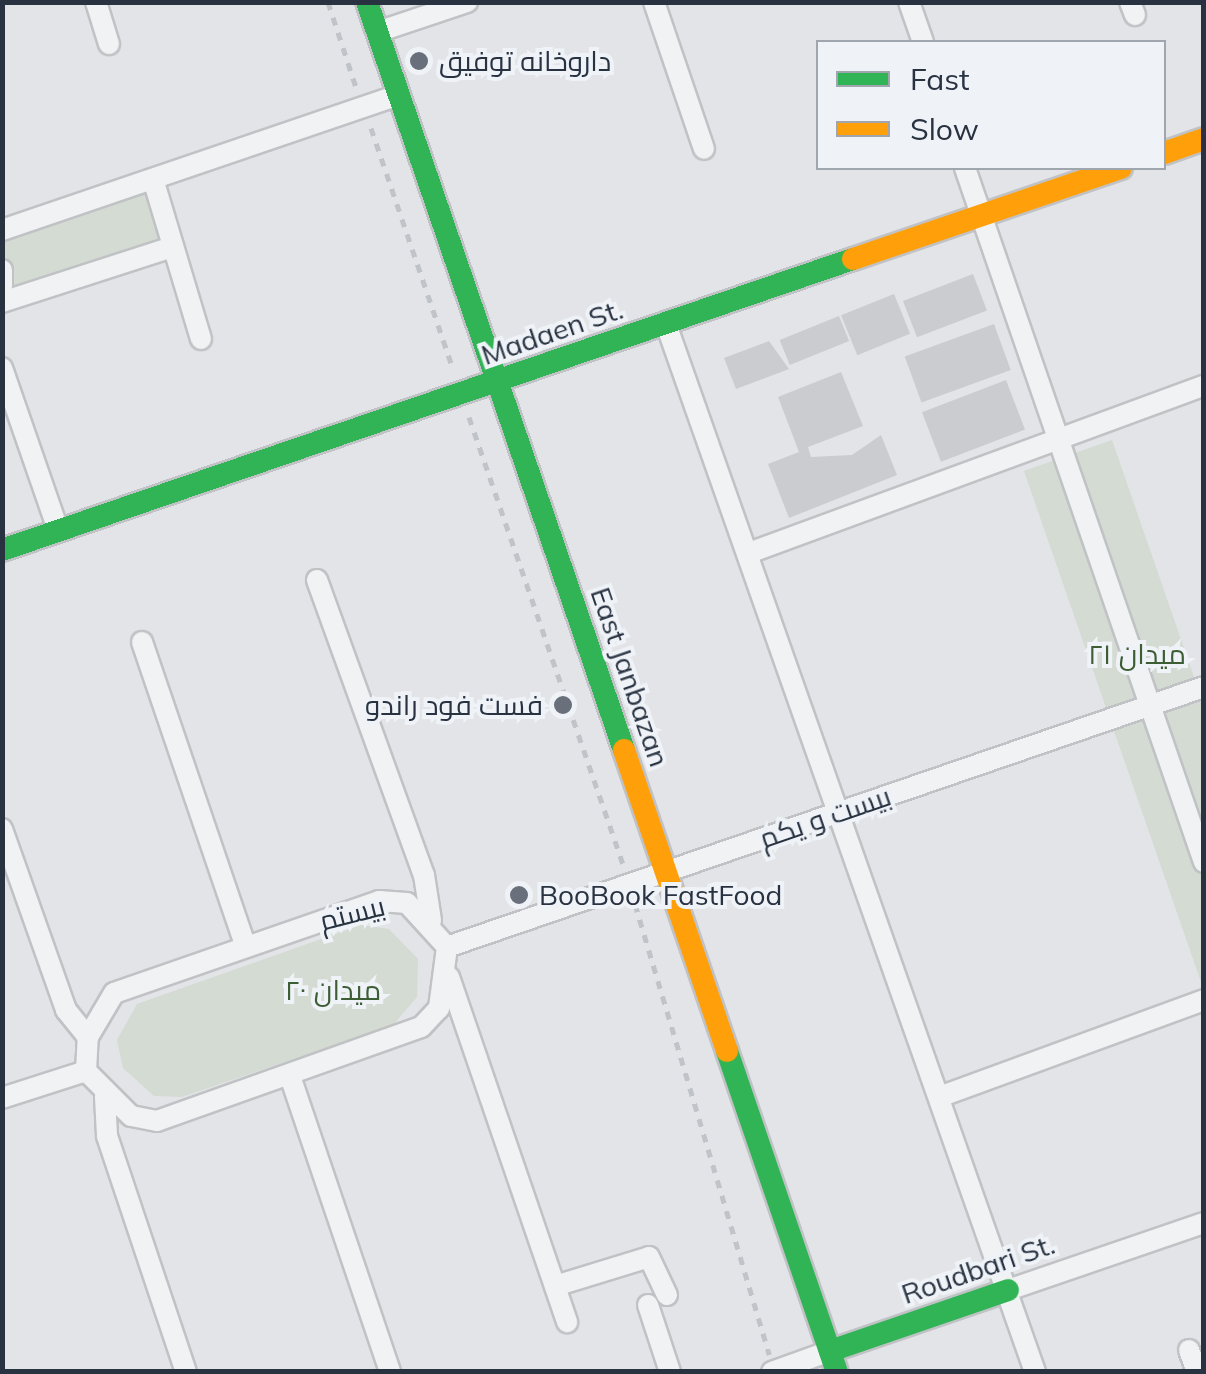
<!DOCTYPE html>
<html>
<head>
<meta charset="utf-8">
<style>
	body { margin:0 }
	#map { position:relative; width:1206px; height:1374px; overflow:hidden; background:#e2e4e7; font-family:Mulish,Cairo,sans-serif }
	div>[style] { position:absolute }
	.green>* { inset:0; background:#d3dbd2 }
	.building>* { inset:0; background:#cacccf; transform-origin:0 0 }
	.path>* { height:5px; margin-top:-2.5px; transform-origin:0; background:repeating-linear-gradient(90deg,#c0c3c7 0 8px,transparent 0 16px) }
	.roads { filter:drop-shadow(2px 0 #c0c2c5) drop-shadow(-2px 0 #c0c2c5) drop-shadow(0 2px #c0c2c5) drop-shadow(0 -2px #c0c2c5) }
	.street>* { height:20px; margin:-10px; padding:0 10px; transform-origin:10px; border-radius:10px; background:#f1f2f3 }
	.fast>* { height:22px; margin:-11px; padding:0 11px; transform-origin:11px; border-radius:11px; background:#30b455 }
	.slow>* { height:22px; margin:-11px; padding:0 11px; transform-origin:11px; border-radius:11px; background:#ff9f0a }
	.dots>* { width:28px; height:28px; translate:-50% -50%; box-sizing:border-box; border:5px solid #eff3f7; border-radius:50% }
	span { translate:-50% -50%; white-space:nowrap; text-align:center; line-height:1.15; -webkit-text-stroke:8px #eff3f7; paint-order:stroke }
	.poi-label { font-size:28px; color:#283241 }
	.left { translate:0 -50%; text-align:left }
	.right { translate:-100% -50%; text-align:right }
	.street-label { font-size:28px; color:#283241 }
	.park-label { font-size:28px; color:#3d5d35 }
	.frame { position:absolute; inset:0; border:5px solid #283241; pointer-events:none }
	.legend { position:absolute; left:816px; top:40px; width:350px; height:130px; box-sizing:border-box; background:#eff3f7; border:2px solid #9fa6ae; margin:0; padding:12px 18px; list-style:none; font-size:30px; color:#283241 }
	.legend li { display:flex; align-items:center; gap:20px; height:50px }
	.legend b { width:50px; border:2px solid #9fa6ae }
</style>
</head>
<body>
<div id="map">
	<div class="green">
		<div style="clip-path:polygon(147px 188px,165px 242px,3px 302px,3px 231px)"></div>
		<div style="clip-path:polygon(1112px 440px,1203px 703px,1201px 982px,1024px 471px)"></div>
		<div style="clip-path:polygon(361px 925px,389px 929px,418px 959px,417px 997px,393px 1025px,182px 1097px,154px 1096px,123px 1068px,117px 1040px,137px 1004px)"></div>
	</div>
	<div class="building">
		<div style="left:973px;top:274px;width:39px;height:75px;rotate:69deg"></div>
		<div style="left:894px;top:294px;width:43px;height:57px;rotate:68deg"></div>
		<div style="left:839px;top:316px;width:27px;height:64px;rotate:68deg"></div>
		<div style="left:994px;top:324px;width:49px;height:95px;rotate:70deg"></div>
		<div style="clip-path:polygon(769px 341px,789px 369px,736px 389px,724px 358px)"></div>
		<div style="clip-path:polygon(841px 372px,863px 426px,808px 447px,811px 457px,852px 455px,881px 435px,897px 475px,789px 518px,768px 464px,799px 452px,778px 397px)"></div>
		<div style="left:1006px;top:380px;width:53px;height:90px;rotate:69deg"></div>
	</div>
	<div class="path">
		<div style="left:328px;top:2px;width:93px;rotate:71.8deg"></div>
		<div style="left:371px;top:128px;width:255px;rotate:71.2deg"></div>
		<div style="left:469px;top:417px;width:474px;rotate:71deg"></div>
		<div style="left:635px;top:904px;width:470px;rotate:73.4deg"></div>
	</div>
	<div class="roads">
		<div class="street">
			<div style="left:96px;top:2px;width:44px;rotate:72.8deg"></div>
			<div style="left:654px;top:2px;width:155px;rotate:71.2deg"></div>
			<div style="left:909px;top:2px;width:42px;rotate:70.7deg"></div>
			<div style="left:1130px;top:2px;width:14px;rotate:69deg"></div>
			<div style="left:377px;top:32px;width:95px;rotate:-18.4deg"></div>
			<div style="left:965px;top:168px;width:734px;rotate:71deg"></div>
			<div style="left:153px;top:179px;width:167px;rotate:73.3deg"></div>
			<div style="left:2px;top:230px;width:419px;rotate:-18.8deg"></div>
			<div style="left:2px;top:270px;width:16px;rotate:90deg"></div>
			<div style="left:2px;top:302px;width:179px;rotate:-17.9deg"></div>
			<div style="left:666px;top:324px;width:1111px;rotate:70.6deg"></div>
			<div style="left:2px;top:368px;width:171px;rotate:70.9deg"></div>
			<div style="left:749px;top:553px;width:485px;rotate:-20.2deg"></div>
			<div style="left:317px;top:580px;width:314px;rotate:70.1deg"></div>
			<div style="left:424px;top:875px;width:46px;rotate:81.2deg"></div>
			<div style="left:142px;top:642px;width:320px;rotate:71.2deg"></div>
			<div style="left:2px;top:829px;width:192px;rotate:70.5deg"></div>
			<div style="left:66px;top:1010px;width:35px;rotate:51deg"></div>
			<div style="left:379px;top:901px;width:28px;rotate:4deg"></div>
			<div style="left:407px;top:903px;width:59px;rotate:47.7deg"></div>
			<div style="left:447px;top:947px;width:62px;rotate:97.5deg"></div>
			<div style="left:439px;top:1008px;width:26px;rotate:133deg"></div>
			<div style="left:421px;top:1027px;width:280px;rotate:160.4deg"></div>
			<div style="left:157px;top:1121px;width:26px;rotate:-169deg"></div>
			<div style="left:131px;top:1116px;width:64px;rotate:-135deg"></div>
			<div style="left:86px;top:1071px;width:34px;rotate:-87deg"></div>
			<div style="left:88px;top:1037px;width:51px;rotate:-59.4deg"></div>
			<div style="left:114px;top:993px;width:281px;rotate:-19.1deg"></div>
			<div style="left:447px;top:947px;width:800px;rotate:-18.96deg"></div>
			<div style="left:449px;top:977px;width:365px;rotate:71.1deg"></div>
			<div style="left:290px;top:1076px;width:312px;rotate:71.3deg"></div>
			<div style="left:942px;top:1096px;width:279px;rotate:-20.1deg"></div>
			<div style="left:105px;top:1097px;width:39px;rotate:87deg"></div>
			<div style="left:107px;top:1136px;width:249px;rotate:71.5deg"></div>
			<div style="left:2px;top:1098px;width:88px;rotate:-17.8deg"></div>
			<div style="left:555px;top:1286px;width:98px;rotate:-17.1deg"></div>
			<div style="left:649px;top:1257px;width:42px;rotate:64.7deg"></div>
			<div style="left:1008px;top:1290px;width:207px;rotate:-18.9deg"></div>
			<div style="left:648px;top:1305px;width:71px;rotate:71.8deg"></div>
			<div style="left:1189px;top:1350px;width:23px;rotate:70deg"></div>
			<div style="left:772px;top:1372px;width:62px;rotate:-19.9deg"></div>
		</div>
		<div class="fast">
			<div style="left:367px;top:2px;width:791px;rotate:71.04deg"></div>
			<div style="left:2px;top:550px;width:899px;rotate:-18.88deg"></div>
			<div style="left:727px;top:1051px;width:339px;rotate:71.1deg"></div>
			<div style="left:830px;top:1351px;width:188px;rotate:-18.9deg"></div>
		</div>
		<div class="slow">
			<div style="left:1164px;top:153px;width:42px;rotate:-19.3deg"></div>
			<div style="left:853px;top:259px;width:283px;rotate:-18.8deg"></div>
			<div style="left:624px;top:750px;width:318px;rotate:71.1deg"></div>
		</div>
	</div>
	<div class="dots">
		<div style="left:419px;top:61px;background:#69707b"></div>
		<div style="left:563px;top:705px;background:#69707b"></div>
		<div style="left:519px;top:895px;background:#69707b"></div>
	</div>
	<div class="poi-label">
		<span class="left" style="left:439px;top:61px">داروخانه توفیق</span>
		<span class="right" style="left:543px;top:705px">فست فود راندو</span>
		<span class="left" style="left:539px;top:895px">BooBook FastFood</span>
	</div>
	<div class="street-label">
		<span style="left:552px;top:332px;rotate:-19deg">Madaen St.</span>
		<span style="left:630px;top:677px;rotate:71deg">East Janbazan</span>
		<span style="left:825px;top:817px;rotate:-19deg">بیست و یکم</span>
		<span style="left:352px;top:913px;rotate:-14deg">بیستم</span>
		<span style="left:978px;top:1269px;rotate:-19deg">Roudbari St.</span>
	</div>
	<div class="park-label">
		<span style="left:1137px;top:654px">میدان ۲۱</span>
		<span style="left:333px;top:990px">میدان ۲۰</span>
	</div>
	<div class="frame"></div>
	<ul class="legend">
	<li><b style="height:12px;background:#30b455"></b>Fast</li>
	<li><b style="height:12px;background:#ff9f0a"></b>Slow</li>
	</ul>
</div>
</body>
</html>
